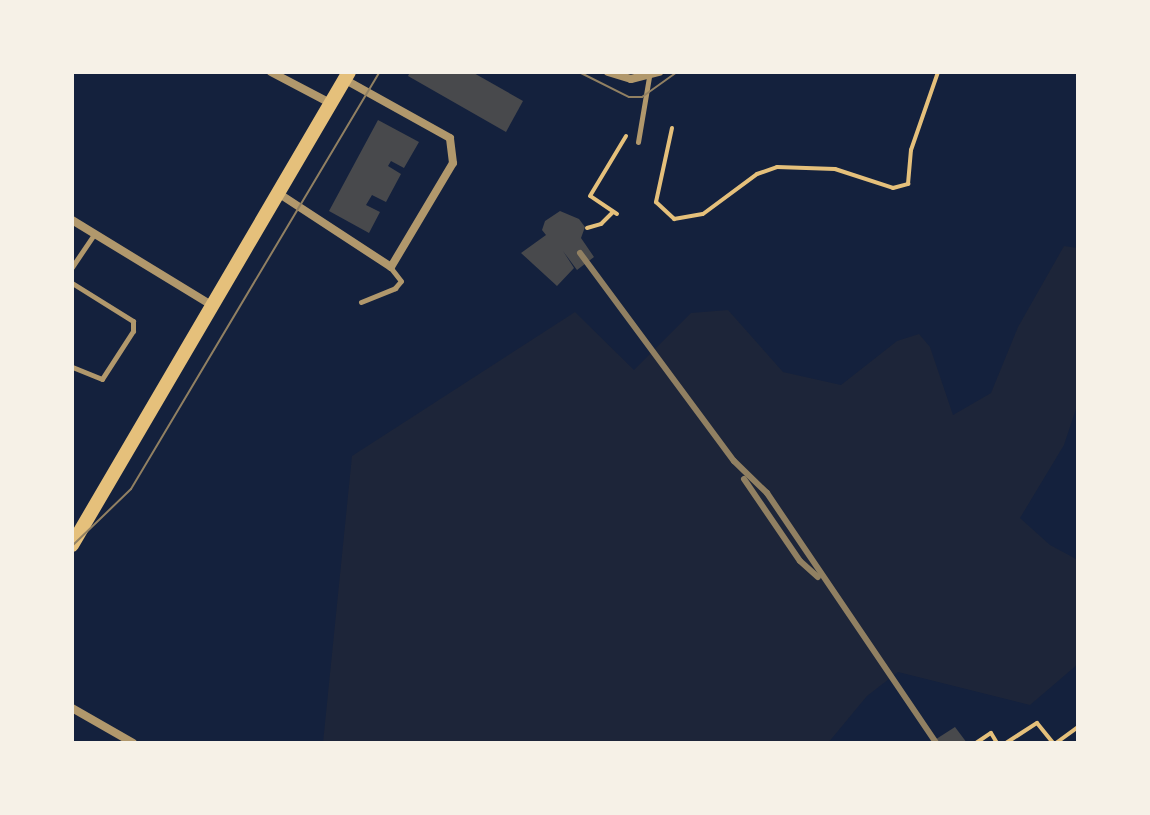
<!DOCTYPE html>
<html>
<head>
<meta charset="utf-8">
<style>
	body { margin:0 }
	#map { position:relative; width:1150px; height:815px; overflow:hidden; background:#14213d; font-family:Quicksand,sans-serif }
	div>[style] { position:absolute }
	.green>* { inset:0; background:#1d2539 }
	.building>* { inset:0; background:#48494c }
	.path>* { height:4px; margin:-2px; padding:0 2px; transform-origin:2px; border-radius:2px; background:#e5c07b }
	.service>* { height:5px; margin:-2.5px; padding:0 2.5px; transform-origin:2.5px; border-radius:2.5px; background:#b1986c }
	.minor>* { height:8px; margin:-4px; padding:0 4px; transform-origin:4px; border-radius:4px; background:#b1986c }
	.secondary>* { height:14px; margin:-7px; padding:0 7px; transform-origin:7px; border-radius:7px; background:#e5c07b }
	.tram>* { height:2px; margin:-1px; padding:0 1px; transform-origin:1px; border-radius:1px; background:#918062 }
	.rail>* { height:6px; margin:-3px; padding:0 3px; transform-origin:3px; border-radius:3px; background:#918062 }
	span { translate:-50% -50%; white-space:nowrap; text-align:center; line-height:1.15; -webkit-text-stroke:8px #f6f1e7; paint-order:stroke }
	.frame { position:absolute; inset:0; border:74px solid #f6f1e7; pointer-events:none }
</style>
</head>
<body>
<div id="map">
	<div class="green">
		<div style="clip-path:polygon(1064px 246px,1078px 248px,1078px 403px,1064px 445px,1020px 518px,1050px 545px,1078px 560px,1078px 664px,1030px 705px,898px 672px,867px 696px,828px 743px,323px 743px,352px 456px,575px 312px,634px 370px,691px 313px,728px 310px,783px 372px,841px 385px,897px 341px,919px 334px,930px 347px,953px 415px,991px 393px,1018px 327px)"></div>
	</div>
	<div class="building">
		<div style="clip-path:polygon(410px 72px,472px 72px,523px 101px,506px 132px,408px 76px)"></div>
		<div style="clip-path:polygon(378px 120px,419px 142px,404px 168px,391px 161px,388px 166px,401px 174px,386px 202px,372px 195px,366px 205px,380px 212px,369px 233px,329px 211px)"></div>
		<div style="clip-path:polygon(560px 211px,579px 219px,585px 227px,581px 238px,594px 257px,577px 270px,563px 251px,574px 268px,557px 286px,521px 253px,546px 235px,542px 230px,545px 221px)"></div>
		<div style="clip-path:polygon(955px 727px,967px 743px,930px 743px)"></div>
	</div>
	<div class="path">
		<div style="left:672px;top:128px;width:76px;rotate:102.2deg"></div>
		<div style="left:656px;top:202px;width:25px;rotate:43deg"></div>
		<div style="left:674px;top:219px;width:29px;rotate:-10deg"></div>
		<div style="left:703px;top:214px;width:67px;rotate:-36.5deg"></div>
		<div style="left:757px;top:174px;width:21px;rotate:-19deg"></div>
		<div style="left:777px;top:167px;width:58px;rotate:2deg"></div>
		<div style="left:835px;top:169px;width:61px;rotate:18.1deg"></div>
		<div style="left:893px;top:188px;width:16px;rotate:-15deg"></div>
		<div style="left:908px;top:184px;width:34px;rotate:-85deg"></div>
		<div style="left:911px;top:150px;width:83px;rotate:-70.9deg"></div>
		<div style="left:617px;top:214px;width:32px;rotate:-146deg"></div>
		<div style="left:590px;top:196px;width:70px;rotate:-59deg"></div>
		<div style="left:587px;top:228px;width:15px;rotate:-16deg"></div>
		<div style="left:601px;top:224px;width:17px;rotate:-45deg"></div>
		<div style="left:976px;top:743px;width:18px;rotate:-34deg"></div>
		<div style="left:991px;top:733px;width:12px;rotate:59deg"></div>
		<div style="left:1006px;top:743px;width:37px;rotate:-33deg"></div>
		<div style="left:1037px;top:723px;width:26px;rotate:51deg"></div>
		<div style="left:1056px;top:743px;width:27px;rotate:-36deg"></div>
	</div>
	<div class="service">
		<div style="left:638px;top:142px;width:66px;rotate:-80.4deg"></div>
		<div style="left:72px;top:267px;width:40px;rotate:-56deg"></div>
		<div style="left:72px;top:283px;width:72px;rotate:31.9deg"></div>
		<div style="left:133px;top:321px;width:10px;rotate:90deg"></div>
		<div style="left:133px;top:331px;width:57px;rotate:122.9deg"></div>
		<div style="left:102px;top:379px;width:32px;rotate:-158deg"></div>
		<div style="left:361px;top:302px;width:37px;rotate:-22deg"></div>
		<div style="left:395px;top:288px;width:9px;rotate:-49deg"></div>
		<div style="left:401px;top:281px;width:16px;rotate:-128deg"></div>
	</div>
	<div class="minor">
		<div style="left:271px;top:72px;width:67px;rotate:27.7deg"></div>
		<div style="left:608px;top:72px;width:24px;rotate:17deg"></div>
		<div style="left:631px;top:79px;width:29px;rotate:-14deg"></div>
		<div style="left:278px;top:193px;width:135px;rotate:33.2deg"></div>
		<div style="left:391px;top:267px;width:121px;rotate:-59.2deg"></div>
		<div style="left:453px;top:163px;width:25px;rotate:-97deg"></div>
		<div style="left:450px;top:138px;width:121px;rotate:-150.9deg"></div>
		<div style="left:72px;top:220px;width:163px;rotate:31.4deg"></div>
		<div style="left:72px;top:708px;width:70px;rotate:29.8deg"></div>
	</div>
	<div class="secondary">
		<div style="left:72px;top:545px;width:548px;rotate:-59.65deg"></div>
	</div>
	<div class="tram">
		<div style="left:579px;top:72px;width:56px;rotate:26.6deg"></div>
		<div style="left:629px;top:97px;width:13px"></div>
		<div style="left:642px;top:97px;width:43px;rotate:-35.5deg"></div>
		<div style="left:72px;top:546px;width:82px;rotate:-44deg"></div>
		<div style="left:131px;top:489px;width:486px;rotate:-59.2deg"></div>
	</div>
	<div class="rail">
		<div style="left:580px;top:253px;width:259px;rotate:53.5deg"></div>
		<div style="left:734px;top:461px;width:46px;rotate:44.1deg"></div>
		<div style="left:767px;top:493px;width:302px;rotate:55.9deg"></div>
		<div style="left:744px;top:479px;width:99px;rotate:55.7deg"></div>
		<div style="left:800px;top:561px;width:24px;rotate:42deg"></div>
	</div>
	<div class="frame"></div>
</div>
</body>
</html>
